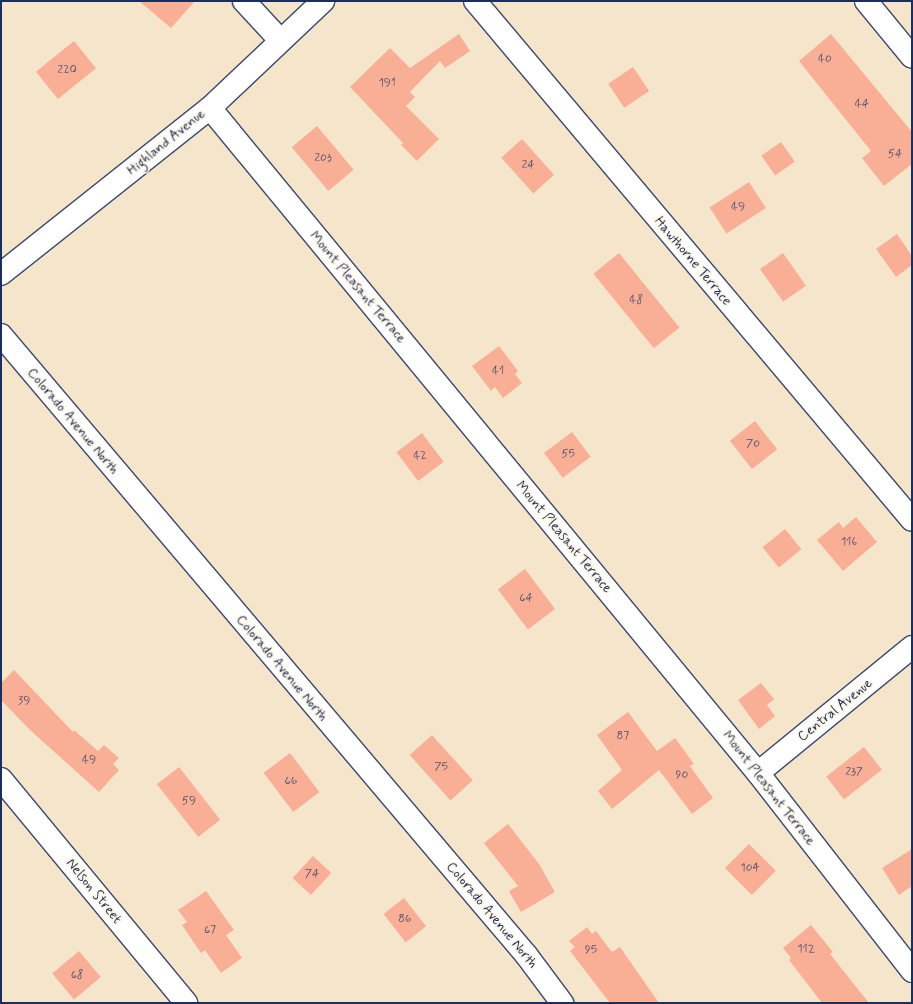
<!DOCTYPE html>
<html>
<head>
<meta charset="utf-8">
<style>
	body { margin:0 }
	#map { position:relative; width:913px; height:1004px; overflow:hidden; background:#f5e6cb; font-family:Mynerve,sans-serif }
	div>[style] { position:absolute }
	.building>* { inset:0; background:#f8af96; transform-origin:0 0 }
	.roads { filter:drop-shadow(1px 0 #3c4a6e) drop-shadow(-1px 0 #3c4a6e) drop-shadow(0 1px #3c4a6e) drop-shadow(0 -1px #3c4a6e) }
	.minor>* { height:22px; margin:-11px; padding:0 11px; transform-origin:11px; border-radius:11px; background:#fff }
	.tertiary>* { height:22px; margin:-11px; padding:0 11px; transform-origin:11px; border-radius:11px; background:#fff }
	span { translate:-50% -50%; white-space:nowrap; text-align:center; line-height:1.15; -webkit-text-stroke:3.5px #fcf5e5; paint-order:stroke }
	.number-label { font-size:12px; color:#524f6c }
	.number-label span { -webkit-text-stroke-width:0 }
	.street-label { font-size:14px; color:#1b2f5e }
	.frame { position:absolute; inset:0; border:2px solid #1b2f5e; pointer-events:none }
</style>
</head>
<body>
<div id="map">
	<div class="building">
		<div style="clip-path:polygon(139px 1px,195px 1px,171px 28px)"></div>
		<div style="clip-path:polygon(459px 34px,470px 51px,445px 68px,440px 61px,410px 92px,415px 97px,406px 106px,439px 139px,417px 161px,401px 145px,403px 143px,350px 87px,390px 48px,410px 68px)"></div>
		<div style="clip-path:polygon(831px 34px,912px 132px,912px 164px,884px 186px,862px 158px,871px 151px,799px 61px)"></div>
		<div style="left:74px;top:41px;width:35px;height:49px;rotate:51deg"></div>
		<div style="left:633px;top:67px;width:29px;height:30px;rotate:56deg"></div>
		<div style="left:317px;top:126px;width:57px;height:33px;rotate:50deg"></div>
		<div style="left:522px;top:139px;width:48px;height:28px;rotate:48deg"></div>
		<div style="left:781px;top:142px;width:24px;height:24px;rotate:55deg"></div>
		<div style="left:749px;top:182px;width:31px;height:47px;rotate:57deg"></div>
		<div style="clip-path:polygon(897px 234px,912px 256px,912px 265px,896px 277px,876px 249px)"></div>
		<div style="left:619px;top:253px;width:96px;height:33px;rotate:51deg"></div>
		<div style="left:783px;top:253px;width:40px;height:28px;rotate:55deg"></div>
		<div style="clip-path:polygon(499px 346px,518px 371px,515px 374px,522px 383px,503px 398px,495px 387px,491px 391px,472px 366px)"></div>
		<div style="left:755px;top:421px;width:36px;height:32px;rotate:52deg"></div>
		<div style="left:572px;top:432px;width:31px;height:35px;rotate:53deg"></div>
		<div style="left:422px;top:433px;width:36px;height:32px;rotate:53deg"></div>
		<div style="clip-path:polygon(856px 517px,877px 542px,843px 571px,817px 540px,839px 522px,843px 528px)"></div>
		<div style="left:785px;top:529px;width:26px;height:29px;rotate:51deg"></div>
		<div style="left:525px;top:569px;width:50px;height:34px;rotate:53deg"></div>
		<div style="clip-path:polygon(14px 670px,73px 732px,74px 730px,98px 751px,104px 745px,119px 758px,113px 764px,119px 770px,99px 792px,30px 730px,1px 700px,1px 683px)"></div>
		<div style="clip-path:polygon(761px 683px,774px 699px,767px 705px,775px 716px,759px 729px,738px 700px)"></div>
		<div style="clip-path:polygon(628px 712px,657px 751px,675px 738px,694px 764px,690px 766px,713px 798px,692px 814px,659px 770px,612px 809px,598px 791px,622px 770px,597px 735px)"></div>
		<div style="left:432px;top:735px;width:61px;height:30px;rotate:48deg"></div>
		<div style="left:864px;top:747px;width:29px;height:48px;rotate:52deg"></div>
		<div style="left:290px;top:753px;width:49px;height:33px;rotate:53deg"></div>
		<div style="left:179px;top:767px;width:67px;height:28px;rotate:52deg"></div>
		<div style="clip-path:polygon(508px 824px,539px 864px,555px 892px,521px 912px,509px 891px,518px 886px,484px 843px)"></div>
		<div style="left:749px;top:844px;width:38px;height:34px;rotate:45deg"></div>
		<div style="clip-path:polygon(912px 849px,912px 886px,899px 895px,882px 868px)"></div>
		<div style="left:313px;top:856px;width:25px;height:30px;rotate:43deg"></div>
		<div style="clip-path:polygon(206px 891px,234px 930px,226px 935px,242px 958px,221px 973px,205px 950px,201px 953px,182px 925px,187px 922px,178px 910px)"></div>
		<div style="left:404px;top:898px;width:36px;height:26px;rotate:52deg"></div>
		<div style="clip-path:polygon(811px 925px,833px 952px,830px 954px,869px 1003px,822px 1003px,789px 960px,791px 958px,783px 948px)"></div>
		<div style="clip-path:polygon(587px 927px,592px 934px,596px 931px,612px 952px,620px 947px,659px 1003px,610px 1003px,570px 951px,575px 947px,569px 941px)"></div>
		<div style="left:79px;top:951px;width:34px;height:35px;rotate:50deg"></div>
	</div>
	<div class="roads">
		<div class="minor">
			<div style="left:244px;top:1px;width:53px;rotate:47.3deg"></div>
			<div style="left:475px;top:1px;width:678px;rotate:49.9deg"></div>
			<div style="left:866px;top:1px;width:72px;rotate:50.6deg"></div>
			<div style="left:210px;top:108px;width:862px;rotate:50.51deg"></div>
			<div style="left:758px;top:773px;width:251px;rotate:52.1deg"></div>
			<div style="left:1px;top:335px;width:814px;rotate:49.73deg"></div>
			<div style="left:527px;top:956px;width:59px;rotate:53.3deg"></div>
			<div style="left:758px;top:773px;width:199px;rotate:-39.3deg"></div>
			<div style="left:1px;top:779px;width:291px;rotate:50.4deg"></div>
		</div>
		<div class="tertiary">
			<div style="left:1px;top:274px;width:267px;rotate:-38.5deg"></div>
			<div style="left:210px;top:108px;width:156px;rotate:-43.4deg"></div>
		</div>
	</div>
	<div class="number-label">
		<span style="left:825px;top:60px">40</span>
		<span style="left:67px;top:71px">220</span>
		<span style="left:387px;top:84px">191</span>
		<span style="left:862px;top:105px">44</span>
		<span style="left:895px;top:155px">54</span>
		<span style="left:323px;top:159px">203</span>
		<span style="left:528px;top:166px">24</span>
		<span style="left:738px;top:208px">49</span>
		<span style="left:636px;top:301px">48</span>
		<span style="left:498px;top:372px">41</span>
		<span style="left:753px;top:445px">70</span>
		<span style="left:568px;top:455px">55</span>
		<span style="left:420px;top:457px">42</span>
		<span style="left:849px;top:543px">116</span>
		<span style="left:526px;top:599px">64</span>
		<span style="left:24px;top:702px">39</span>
		<span style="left:623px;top:737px">87</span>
		<span style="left:89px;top:761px">49</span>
		<span style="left:441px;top:768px">75</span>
		<span style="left:854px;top:773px">237</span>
		<span style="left:682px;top:776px">90</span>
		<span style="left:291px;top:782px">66</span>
		<span style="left:189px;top:802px">59</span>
		<span style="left:750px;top:869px">104</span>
		<span style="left:312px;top:875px">74</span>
		<span style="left:405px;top:920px">86</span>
		<span style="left:210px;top:931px">67</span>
		<span style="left:806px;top:950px">112</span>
		<span style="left:591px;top:951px">95</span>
		<span style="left:77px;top:976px">68</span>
	</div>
	<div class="street-label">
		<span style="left:166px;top:142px;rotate:-39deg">Highland Avenue</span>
		<span style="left:693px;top:261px;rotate:50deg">Hawthorne Terrace</span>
		<span style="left:358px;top:287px;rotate:50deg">Mount Pleasant Terrace</span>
		<span style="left:73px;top:421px;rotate:50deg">Colorado Avenue North</span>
		<span style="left:564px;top:537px;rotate:50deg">Mount Pleasant Terrace</span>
		<span style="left:282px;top:668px;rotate:50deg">Colorado Avenue North</span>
		<span style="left:835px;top:710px;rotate:-39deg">Central Avenue</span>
		<span style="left:769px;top:788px;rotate:52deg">Mount Pleasant Terrace</span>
		<span style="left:94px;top:891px;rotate:51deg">Nelson Street</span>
		<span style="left:492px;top:915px;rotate:50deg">Colorado Avenue North</span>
	</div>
	<div class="frame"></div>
</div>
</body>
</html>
